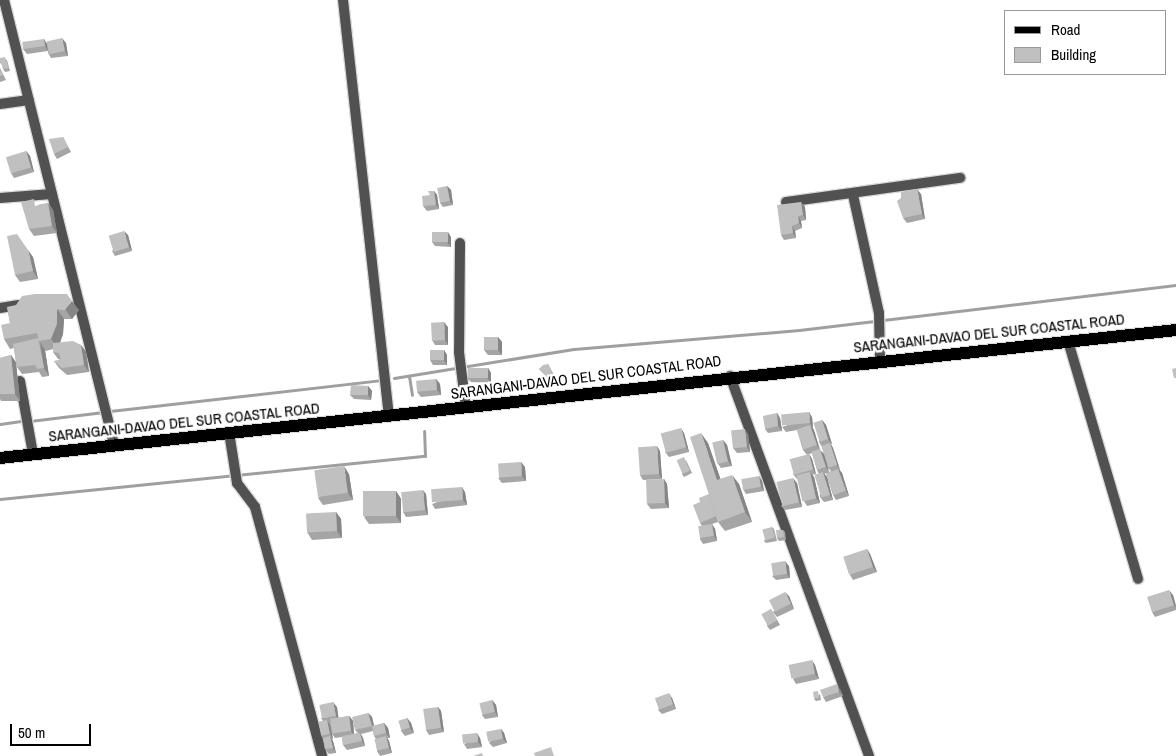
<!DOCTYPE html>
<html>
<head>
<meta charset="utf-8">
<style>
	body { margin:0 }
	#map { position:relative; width:1176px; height:756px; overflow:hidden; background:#fff; font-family:"Archivo Narrow",sans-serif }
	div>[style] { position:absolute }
	.stream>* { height:3px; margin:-1.5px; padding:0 1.5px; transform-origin:1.5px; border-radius:1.5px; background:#9f9f9f }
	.roads { filter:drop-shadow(1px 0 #dbdbdb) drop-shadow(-1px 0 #dbdbdb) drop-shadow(0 1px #dbdbdb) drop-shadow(0 -1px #dbdbdb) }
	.street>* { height:10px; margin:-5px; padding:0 5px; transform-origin:5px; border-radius:5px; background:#515151 }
	.primary>* { height:12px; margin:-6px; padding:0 6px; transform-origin:6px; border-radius:6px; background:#000 }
	.wall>* { inset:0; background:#a5a5a5 }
	.shaded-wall>* { inset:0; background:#868686 }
	.building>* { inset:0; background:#c0c0c0; transform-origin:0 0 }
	span { translate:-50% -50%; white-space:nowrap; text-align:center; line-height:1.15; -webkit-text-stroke:4.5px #fff; paint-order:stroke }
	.street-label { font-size:15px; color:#000 }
	.legend { position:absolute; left:1004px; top:10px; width:162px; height:65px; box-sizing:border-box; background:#fff; border:1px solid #999; margin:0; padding:6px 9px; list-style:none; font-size:15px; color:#000 }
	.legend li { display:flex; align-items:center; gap:10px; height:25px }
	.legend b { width:25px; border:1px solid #999 }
	.scale { position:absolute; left:10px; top:724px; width:81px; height:22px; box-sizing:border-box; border:2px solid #000; border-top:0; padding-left:6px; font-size:15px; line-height:18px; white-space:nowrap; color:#000; -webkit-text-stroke:4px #fff; paint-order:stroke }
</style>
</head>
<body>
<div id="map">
	<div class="stream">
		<div style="left:409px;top:376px;width:19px;rotate:81deg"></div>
		<div style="left:394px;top:378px;width:182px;rotate:-9.2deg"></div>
		<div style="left:574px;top:349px;width:226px;rotate:-4.8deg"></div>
		<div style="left:799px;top:330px;width:380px;rotate:-6.8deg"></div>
		<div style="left:110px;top:411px;width:275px;rotate:-6.5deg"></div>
		<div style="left:30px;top:421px;width:74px;rotate:-7deg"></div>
		<div style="left:0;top:424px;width:21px;rotate:-8deg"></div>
		<div style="left:0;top:499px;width:427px;rotate:-5.8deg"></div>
		<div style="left:425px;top:456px;width:25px;rotate:-92deg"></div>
	</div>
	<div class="roads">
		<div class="street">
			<div style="left:4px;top:0;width:459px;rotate:76.1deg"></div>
			<div style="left:343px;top:0;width:419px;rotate:83.7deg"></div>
			<div style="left:0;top:104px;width:29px;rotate:-8deg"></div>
			<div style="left:853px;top:195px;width:121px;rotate:77.6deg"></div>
			<div style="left:879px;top:313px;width:48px;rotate:88.8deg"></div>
			<div style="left:0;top:198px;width:52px;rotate:-4.4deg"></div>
			<div style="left:786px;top:202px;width:176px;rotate:-7.9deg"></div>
			<div style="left:460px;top:243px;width:109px;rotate:90.5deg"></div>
			<div style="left:459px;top:352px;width:56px;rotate:82.9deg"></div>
			<div style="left:0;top:308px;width:19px;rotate:-9deg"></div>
			<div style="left:1068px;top:341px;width:248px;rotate:73.6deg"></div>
			<div style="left:730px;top:376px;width:405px;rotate:69.9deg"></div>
			<div style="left:20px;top:381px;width:74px;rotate:79.9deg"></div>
			<div style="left:229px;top:432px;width:52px;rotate:81.1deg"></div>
			<div style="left:237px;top:483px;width:30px;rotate:53deg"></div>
			<div style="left:255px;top:507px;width:258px;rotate:74.9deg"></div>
		</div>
		<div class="primary">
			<div style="left:0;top:458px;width:1183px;rotate:-6.21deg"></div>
		</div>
	</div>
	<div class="wall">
		<div style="clip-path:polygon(44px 39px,46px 43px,66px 43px,68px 56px,51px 58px,48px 53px,48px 51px,27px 54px,23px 49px)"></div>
		<div style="clip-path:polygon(0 58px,7px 60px,10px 71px,5px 72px,3px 69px,2px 64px,0 63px)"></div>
		<div style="clip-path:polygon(0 68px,6px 80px,0 82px)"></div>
		<div style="clip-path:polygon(63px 137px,71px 152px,57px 159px,54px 154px)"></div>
		<div style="clip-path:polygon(26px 151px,30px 156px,34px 172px,14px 178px,11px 173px)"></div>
		<div style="clip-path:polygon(447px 186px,451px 190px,453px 205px,443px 207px,440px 203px)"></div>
		<div style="clip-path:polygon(434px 191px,437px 195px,439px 209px,427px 211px,423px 206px,430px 195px)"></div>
		<div style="clip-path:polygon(921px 194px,925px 219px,907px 223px,903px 218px)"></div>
		<div style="clip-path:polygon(801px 202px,805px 207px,806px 220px,801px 221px,802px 228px,795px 231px,796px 238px,784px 240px,781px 235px)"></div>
		<div style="clip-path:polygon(48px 203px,53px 210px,57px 233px,34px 236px,29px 229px,38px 205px)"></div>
		<div style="clip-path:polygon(128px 235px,132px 251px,115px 256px,112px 251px)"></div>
		<div style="clip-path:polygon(451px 237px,451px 247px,435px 246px,432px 242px)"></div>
		<div style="clip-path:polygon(33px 257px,38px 279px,20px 282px,15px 275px)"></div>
		<div style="clip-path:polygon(7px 307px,79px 310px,72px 319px,64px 319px,63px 334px,60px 343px,81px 345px,86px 352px,89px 372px,67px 375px,59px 368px,54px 361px,61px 360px,58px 359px,53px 352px,53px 349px,46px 351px,45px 350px,49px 376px,42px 377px,39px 372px,22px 374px,17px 367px,16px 363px,20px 401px,1px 401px,0 399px,0 358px,11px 355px,16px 362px,14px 348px,10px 349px,4px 339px,10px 323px)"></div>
		<div style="clip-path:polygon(448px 327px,448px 345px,435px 345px,432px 340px)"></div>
		<div style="clip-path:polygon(498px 337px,502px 342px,502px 355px,488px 355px,484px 350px)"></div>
		<div style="clip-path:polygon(444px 350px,447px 355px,447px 365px,433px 365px,430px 360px)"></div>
		<div style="clip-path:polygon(548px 364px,554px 375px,549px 379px,539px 369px)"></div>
		<div style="clip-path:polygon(488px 368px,491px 373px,491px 383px,471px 382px,467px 378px)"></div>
		<div style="clip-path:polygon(436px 379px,440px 384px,441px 395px,421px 397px,417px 392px)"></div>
		<div style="clip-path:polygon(368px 386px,372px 391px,371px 400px,354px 399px,350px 395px)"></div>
		<div style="clip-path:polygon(777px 413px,780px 418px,782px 431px,768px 433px,765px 429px)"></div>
		<div style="clip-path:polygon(812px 417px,813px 428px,820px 450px,824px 454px,829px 472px,831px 471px,828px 468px,822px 447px,819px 442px,822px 420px,826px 425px,832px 444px,831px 444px,833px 448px,840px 470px,842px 473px,849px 496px,836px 500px,833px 495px,826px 473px,824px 474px,827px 477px,833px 500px,824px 502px,820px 497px,819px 474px,817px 470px,812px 453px,807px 455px,803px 450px,797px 430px,786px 432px,782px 427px)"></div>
		<div style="clip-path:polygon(684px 433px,689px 452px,669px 457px,665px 452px)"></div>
		<div style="clip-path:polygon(748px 434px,750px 452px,737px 453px,733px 448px)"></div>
		<div style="clip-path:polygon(723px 440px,727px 445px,732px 466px,721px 468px,718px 464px)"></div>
		<div style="clip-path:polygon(708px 443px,720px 479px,739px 484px,752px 522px,725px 531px,718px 522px,712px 524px,715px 529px,717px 541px,703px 544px,700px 539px,702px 526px,700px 523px,709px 494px)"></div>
		<div style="clip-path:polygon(660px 451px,662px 479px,643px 480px,640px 475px)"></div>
		<div style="clip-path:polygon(809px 454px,812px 459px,816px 474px,812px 475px,814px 477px,820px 503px,807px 506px,804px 501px,798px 479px,797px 479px,793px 474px)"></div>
		<div style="clip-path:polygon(686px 460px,692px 473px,684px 477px,682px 474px)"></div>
		<div style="clip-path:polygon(525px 467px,526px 481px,502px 483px,498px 478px)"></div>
		<div style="clip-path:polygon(349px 474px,353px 500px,323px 505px,318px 498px)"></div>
		<div style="clip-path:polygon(759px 476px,762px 481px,764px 491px,746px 494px,743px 489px)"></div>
		<div style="clip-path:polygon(664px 479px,667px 484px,669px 508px,651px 509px,647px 504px)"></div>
		<div style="clip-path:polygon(797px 483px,802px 507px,785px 510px,781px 506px)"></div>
		<div style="clip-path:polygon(396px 491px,401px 499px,401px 523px,369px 524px,364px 517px)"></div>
		<div style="clip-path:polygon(465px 492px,467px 505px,435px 509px,432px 504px)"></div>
		<div style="clip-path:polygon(426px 494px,428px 515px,406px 517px,403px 512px)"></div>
		<div style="clip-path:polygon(336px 512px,341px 519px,342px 538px,312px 540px,307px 532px)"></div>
		<div style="clip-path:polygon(772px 527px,774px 529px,777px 541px,766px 543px,764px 541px)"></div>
		<div style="clip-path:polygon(783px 530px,785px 532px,786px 540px,779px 541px,777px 538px)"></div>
		<div style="clip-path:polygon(867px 549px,870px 554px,877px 572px,853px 580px,850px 575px)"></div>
		<div style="clip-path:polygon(789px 566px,790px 578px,776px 580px,772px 576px)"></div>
		<div style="clip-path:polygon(1173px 595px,1176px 605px,1176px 610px,1155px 617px,1152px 612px)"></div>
		<div style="clip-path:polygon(789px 596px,794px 609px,777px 617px,773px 612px)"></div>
		<div style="clip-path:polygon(771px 609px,780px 625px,770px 630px,767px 626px)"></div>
		<div style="clip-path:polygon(815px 665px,819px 679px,796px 684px,793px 679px)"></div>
		<div style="clip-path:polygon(840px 689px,843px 696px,826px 702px,823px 697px)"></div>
		<div style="clip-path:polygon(820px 694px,821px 700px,816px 701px,814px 699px)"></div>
		<div style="clip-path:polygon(672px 698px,676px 709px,662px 714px,658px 710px)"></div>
		<div style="clip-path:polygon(492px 700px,496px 705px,498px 717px,485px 719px,482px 715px)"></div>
		<div style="clip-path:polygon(337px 707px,338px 718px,349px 716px,353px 721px,354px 734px,358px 733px,355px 730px,368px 713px,372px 717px,374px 726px,384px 723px,388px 728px,390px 738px,387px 738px,389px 741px,392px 753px,380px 756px,377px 751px,376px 739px,374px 736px,373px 731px,361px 734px,363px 738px,365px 746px,347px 750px,343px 745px,342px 737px,335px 738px,332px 734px,333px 739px,332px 739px,333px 741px,336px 753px,329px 754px,325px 749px,323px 738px,321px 736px,323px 721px,321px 718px)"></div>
		<div style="clip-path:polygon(438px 707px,441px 711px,444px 732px,429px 735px,426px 730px)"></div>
		<div style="clip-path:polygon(407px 718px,411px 723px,414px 733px,405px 736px,401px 731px)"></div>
		<div style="clip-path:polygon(501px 729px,504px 733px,507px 743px,493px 747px,489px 743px)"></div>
		<div style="clip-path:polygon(480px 738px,482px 747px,467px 749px,464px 744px)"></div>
	</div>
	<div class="shaded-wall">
		<div style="clip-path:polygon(62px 38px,66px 43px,68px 56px,65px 51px)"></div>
		<div style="clip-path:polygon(44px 39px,47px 44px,48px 51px,45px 46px)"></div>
		<div style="clip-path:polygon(26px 151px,30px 156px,34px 172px,31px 167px)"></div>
		<div style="clip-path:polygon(447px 186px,451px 190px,453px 205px,450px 201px)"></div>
		<div style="clip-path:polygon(917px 189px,921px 194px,925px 219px,922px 214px)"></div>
		<div style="clip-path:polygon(434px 191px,437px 195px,439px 209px,436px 205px)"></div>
		<div style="clip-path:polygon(801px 202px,805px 207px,806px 220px,803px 215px)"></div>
		<div style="clip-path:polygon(48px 203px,53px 210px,57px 233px,52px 226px)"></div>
		<div style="clip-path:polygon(798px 216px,801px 221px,802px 228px,799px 223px)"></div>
		<div style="clip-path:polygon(792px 226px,795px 231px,796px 238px,793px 233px)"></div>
		<div style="clip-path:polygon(124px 231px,128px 235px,132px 251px,129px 247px)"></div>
		<div style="clip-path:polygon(448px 232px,451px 237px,451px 247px,447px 242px)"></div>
		<div style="clip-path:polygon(28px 250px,33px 257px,38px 279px,33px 271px)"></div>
		<div style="clip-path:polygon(72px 301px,79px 310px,72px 319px,65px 309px)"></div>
		<div style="clip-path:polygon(57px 309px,64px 319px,63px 334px,58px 348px,51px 339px)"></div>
		<div style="clip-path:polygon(444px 322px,448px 327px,448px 345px,445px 340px)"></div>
		<div style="clip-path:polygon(498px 337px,502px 342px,502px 355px,498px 350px)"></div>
		<div style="clip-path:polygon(40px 342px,45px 350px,49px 376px,44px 368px)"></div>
		<div style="clip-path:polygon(81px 345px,86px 352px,89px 372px,84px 365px)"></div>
		<div style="clip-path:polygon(444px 350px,447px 355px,447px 365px,444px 360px)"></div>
		<div style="clip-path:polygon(11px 355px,16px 363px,20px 401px,15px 394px)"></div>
		<div style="clip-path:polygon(488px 368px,491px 373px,491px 383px,487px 378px)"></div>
		<div style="clip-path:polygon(436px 379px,440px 384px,441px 395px,437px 390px)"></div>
		<div style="clip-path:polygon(368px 386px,372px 391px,371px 400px,368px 395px)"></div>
		<div style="clip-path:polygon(809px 412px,812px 417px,813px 428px,810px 423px)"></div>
		<div style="clip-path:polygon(777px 413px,780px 418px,782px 431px,778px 426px)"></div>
		<div style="clip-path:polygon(822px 420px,826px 425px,832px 444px,828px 439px)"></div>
		<div style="clip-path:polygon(810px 425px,814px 430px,820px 450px,824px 454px,829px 472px,826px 467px,820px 450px,817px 445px)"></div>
		<div style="clip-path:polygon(681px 428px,684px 433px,689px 452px,686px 447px)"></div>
		<div style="clip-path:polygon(745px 429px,748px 434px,750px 452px,747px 447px)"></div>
		<div style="clip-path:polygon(701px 433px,708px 443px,724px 489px,717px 480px)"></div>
		<div style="clip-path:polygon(723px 440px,727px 445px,732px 466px,728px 461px)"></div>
		<div style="clip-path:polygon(830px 443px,833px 448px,840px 470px,837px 465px)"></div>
		<div style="clip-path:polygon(657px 446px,660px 451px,662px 479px,659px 474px)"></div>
		<div style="clip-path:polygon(809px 454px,812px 459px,816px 474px,813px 469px)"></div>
		<div style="clip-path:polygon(521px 462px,525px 467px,526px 481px,522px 476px)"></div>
		<div style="clip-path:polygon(344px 466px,349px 474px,353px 500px,348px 493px)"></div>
		<div style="clip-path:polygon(838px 469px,842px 473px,849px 496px,846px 491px)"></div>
		<div style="clip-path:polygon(810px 472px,814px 477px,820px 503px,816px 498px)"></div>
		<div style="clip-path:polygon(823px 472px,827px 477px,833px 500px,830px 495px)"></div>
		<div style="clip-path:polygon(732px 475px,739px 484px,752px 522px,745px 512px)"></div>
		<div style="clip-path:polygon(759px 476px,762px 481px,764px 491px,761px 487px)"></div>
		<div style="clip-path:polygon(793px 478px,797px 483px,802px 507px,799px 502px)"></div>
		<div style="clip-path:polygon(664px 479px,667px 484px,669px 508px,665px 503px)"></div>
		<div style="clip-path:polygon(462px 487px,465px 492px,467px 505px,463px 500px)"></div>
		<div style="clip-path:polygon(423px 490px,426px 494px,428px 515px,425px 510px)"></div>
		<div style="clip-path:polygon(396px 491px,401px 499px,401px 523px,396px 516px)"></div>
		<div style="clip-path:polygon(336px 512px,341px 519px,342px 538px,337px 531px)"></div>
		<div style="clip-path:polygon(712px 524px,715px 529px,717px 541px,714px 536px)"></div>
		<div style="clip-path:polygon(867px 549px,870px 554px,877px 572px,873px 567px)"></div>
		<div style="clip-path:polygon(785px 561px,789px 566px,790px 578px,787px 574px)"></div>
		<div style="clip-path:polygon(1169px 590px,1173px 595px,1176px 608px,1174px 605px)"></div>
		<div style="clip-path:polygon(785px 592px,789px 596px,794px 609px,791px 604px)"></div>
		<div style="clip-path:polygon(812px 660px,815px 665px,819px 679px,815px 674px)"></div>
		<div style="clip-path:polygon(837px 684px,840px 689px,843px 696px,839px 692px)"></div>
		<div style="clip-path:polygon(669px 693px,672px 698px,676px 709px,673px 704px)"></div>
		<div style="clip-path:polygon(492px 700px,496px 705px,498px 717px,495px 712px)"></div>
		<div style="clip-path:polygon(333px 702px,337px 707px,339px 721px,336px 716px)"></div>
		<div style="clip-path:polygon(438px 707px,441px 711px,444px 732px,441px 728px)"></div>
		<div style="clip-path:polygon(368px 713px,372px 717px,375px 731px,372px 726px)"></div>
		<div style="clip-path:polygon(349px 716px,353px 721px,354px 735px,351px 731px)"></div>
		<div style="clip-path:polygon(407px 718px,411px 723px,414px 733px,410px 728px)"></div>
		<div style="clip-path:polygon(327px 720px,330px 725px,333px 739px,330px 734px)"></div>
		<div style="clip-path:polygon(384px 723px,388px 728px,390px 738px,386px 733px)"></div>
		<div style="clip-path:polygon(501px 729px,504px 733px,507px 743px,503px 739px)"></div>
		<div style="clip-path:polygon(360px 733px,363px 738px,365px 746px,362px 741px)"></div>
		<div style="clip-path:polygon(477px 733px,480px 738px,482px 747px,478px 742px)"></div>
		<div style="clip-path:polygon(330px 736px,333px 741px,336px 753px,333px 748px)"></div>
		<div style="clip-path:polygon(386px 736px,389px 741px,392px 753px,389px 748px)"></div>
	</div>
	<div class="building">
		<div style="left:62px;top:38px;width:13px;height:16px;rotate:77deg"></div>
		<div style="left:44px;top:39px;width:7px;height:22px;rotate:82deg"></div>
		<div style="clip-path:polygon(5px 57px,9px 68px,3px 69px,1px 63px,0 62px,0 58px)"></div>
		<div style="clip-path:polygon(0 70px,3px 75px,0 76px)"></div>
		<div style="clip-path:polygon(63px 137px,68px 147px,54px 154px,49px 139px)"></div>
		<div style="left:26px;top:151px;width:17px;height:21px;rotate:73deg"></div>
		<div style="left:447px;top:186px;width:15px;height:10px;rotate:79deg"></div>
		<div style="clip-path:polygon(917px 189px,922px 214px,903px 218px,897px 201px,901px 198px,901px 192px)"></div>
		<div style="clip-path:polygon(428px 191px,434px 191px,436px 205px,423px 206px,422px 196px,430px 195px)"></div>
		<div style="clip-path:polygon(34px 199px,35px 206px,48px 203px,52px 226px,29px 229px,21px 202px)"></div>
		<div style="clip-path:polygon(801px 202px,803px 215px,798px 216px,799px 223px,792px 226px,793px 233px,781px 235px,777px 205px)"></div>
		<div style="left:124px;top:231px;width:17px;height:16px;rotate:73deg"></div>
		<div style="left:432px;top:232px;width:16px;height:10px"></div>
		<div style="clip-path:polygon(17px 234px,28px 250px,33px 271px,15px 275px,7px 236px)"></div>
		<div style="clip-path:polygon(35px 294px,67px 294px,72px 301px,65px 309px,57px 309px,57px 324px,51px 339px,39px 341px,37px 333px,4px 339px,1px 325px,10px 323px,7px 307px,16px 305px,22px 296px)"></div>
		<div style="left:444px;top:322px;width:18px;height:13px;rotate:87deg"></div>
		<div style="left:498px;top:337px;width:13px;height:14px;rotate:90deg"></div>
		<div style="clip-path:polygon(38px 338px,44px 368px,37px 369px,35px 365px,17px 367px,13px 344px)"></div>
		<div style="clip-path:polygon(73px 341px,81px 345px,84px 365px,62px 368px,54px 361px,61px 360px,59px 353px,53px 352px,53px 343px)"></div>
		<div style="left:430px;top:350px;width:14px;height:10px"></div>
		<div style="clip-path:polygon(11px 355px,15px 394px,0 394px,0 358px)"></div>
		<div style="clip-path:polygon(548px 364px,552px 373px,547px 377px,539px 369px,543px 365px)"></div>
		<div style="left:468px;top:368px;width:20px;height:10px"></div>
		<div style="clip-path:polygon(1176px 368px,1176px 378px,1174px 378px,1172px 369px)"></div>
		<div style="left:436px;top:379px;width:11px;height:20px;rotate:85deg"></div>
		<div style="clip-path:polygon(351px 385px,368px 386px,368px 395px,350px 395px)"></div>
		<div style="left:809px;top:412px;width:11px;height:28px;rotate:85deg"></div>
		<div style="clip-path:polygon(777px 413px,778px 426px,765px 429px,763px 416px)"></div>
		<div style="left:822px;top:420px;width:20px;height:9px;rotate:72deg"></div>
		<div style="left:810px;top:425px;width:21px;height:14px;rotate:71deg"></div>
		<div style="left:681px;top:428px;width:20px;height:21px;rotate:75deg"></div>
		<div style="left:745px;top:429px;width:18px;height:14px;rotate:84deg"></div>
		<div style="clip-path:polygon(701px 433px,717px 480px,732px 475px,745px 512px,718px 522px,690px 437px)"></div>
		<div style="left:723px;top:440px;width:22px;height:11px;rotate:77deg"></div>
		<div style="left:830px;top:443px;width:23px;height:9px;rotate:72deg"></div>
		<div style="left:657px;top:446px;width:28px;height:19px;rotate:86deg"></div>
		<div style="left:820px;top:449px;width:19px;height:9px;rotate:72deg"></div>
		<div style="left:809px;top:454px;width:16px;height:20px;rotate:75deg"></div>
		<div style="left:684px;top:457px;width:15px;height:8px;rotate:67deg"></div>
		<div style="left:521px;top:462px;width:14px;height:23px;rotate:86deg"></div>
		<div style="left:344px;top:466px;width:27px;height:30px;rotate:82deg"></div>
		<div style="left:838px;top:469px;width:23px;height:13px;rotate:70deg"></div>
		<div style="left:810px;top:472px;width:27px;height:14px;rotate:77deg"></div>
		<div style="left:823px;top:472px;width:24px;height:9px;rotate:73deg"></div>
		<div style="left:759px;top:476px;width:11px;height:18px;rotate:80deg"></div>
		<div style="left:793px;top:478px;width:25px;height:17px;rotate:76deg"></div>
		<div style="left:664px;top:479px;width:24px;height:18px;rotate:88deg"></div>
		<div style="left:462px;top:487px;width:13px;height:31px;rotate:86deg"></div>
		<div style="left:423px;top:490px;width:20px;height:22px;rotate:84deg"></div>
		<div style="left:396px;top:491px;width:25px;height:33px;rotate:90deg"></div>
		<div style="clip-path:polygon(709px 494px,716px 516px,700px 523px,693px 505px,700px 502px,699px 498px)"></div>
		<div style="left:336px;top:512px;width:19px;height:30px;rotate:87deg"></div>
		<div style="left:712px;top:524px;width:12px;height:14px;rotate:81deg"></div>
		<div style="left:772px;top:527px;width:11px;height:10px;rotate:75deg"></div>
		<div style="clip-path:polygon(776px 530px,783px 530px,784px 537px,777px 538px)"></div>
		<div style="left:867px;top:549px;width:19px;height:25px;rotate:72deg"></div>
		<div style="left:785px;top:561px;width:13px;height:14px;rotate:81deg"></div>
		<div style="left:1169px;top:590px;width:16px;height:23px;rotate:72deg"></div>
		<div style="left:785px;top:592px;width:13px;height:18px;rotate:63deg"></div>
		<div style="left:771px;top:609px;width:13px;height:11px;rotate:61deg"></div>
		<div style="left:812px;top:660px;width:14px;height:24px;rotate:78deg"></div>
		<div style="clip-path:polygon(837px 684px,839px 692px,823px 697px,820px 690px)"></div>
		<div style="left:818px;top:691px;width:7px;height:5px;rotate:82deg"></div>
		<div style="left:669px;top:693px;width:12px;height:15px;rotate:70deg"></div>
		<div style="left:492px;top:700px;width:12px;height:13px;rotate:76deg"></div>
		<div style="left:333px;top:702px;width:14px;height:14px;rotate:78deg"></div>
		<div style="left:438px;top:707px;width:21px;height:15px;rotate:82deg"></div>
		<div style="clip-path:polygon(368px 713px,372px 726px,384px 723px,386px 733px,374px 736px,372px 726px,355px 730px,352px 717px)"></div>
		<div style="left:349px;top:716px;width:15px;height:19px;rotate:82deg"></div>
		<div style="left:407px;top:718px;width:10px;height:9px;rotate:73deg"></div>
		<div style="left:327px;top:720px;width:14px;height:9px;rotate:78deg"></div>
		<div style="left:501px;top:729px;width:10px;height:15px;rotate:79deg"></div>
		<div style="clip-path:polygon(360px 733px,362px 741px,343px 745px,342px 736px)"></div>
		<div style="left:477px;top:733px;width:9px;height:15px;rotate:84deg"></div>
		<div style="clip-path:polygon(330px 736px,333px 748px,325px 749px,323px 738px)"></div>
		<div style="left:386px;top:736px;width:12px;height:12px;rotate:76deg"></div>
		<div style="clip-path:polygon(551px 747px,554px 756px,535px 756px,534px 753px)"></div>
		<div style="clip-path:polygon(482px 753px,483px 756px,473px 756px)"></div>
	</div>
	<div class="street-label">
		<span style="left:989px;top:333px;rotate:-6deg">SARANGANI-DAVAO DEL SUR COASTAL ROAD</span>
		<span style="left:586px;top:377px;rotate:-7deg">SARANGANI-DAVAO DEL SUR COASTAL ROAD</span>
		<span style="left:184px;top:422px;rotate:-6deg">SARANGANI-DAVAO DEL SUR COASTAL ROAD</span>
	</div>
	<ul class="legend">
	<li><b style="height:6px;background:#000"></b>Road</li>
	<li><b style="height:14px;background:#c0c0c0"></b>Building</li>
	</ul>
	<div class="scale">50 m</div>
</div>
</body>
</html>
